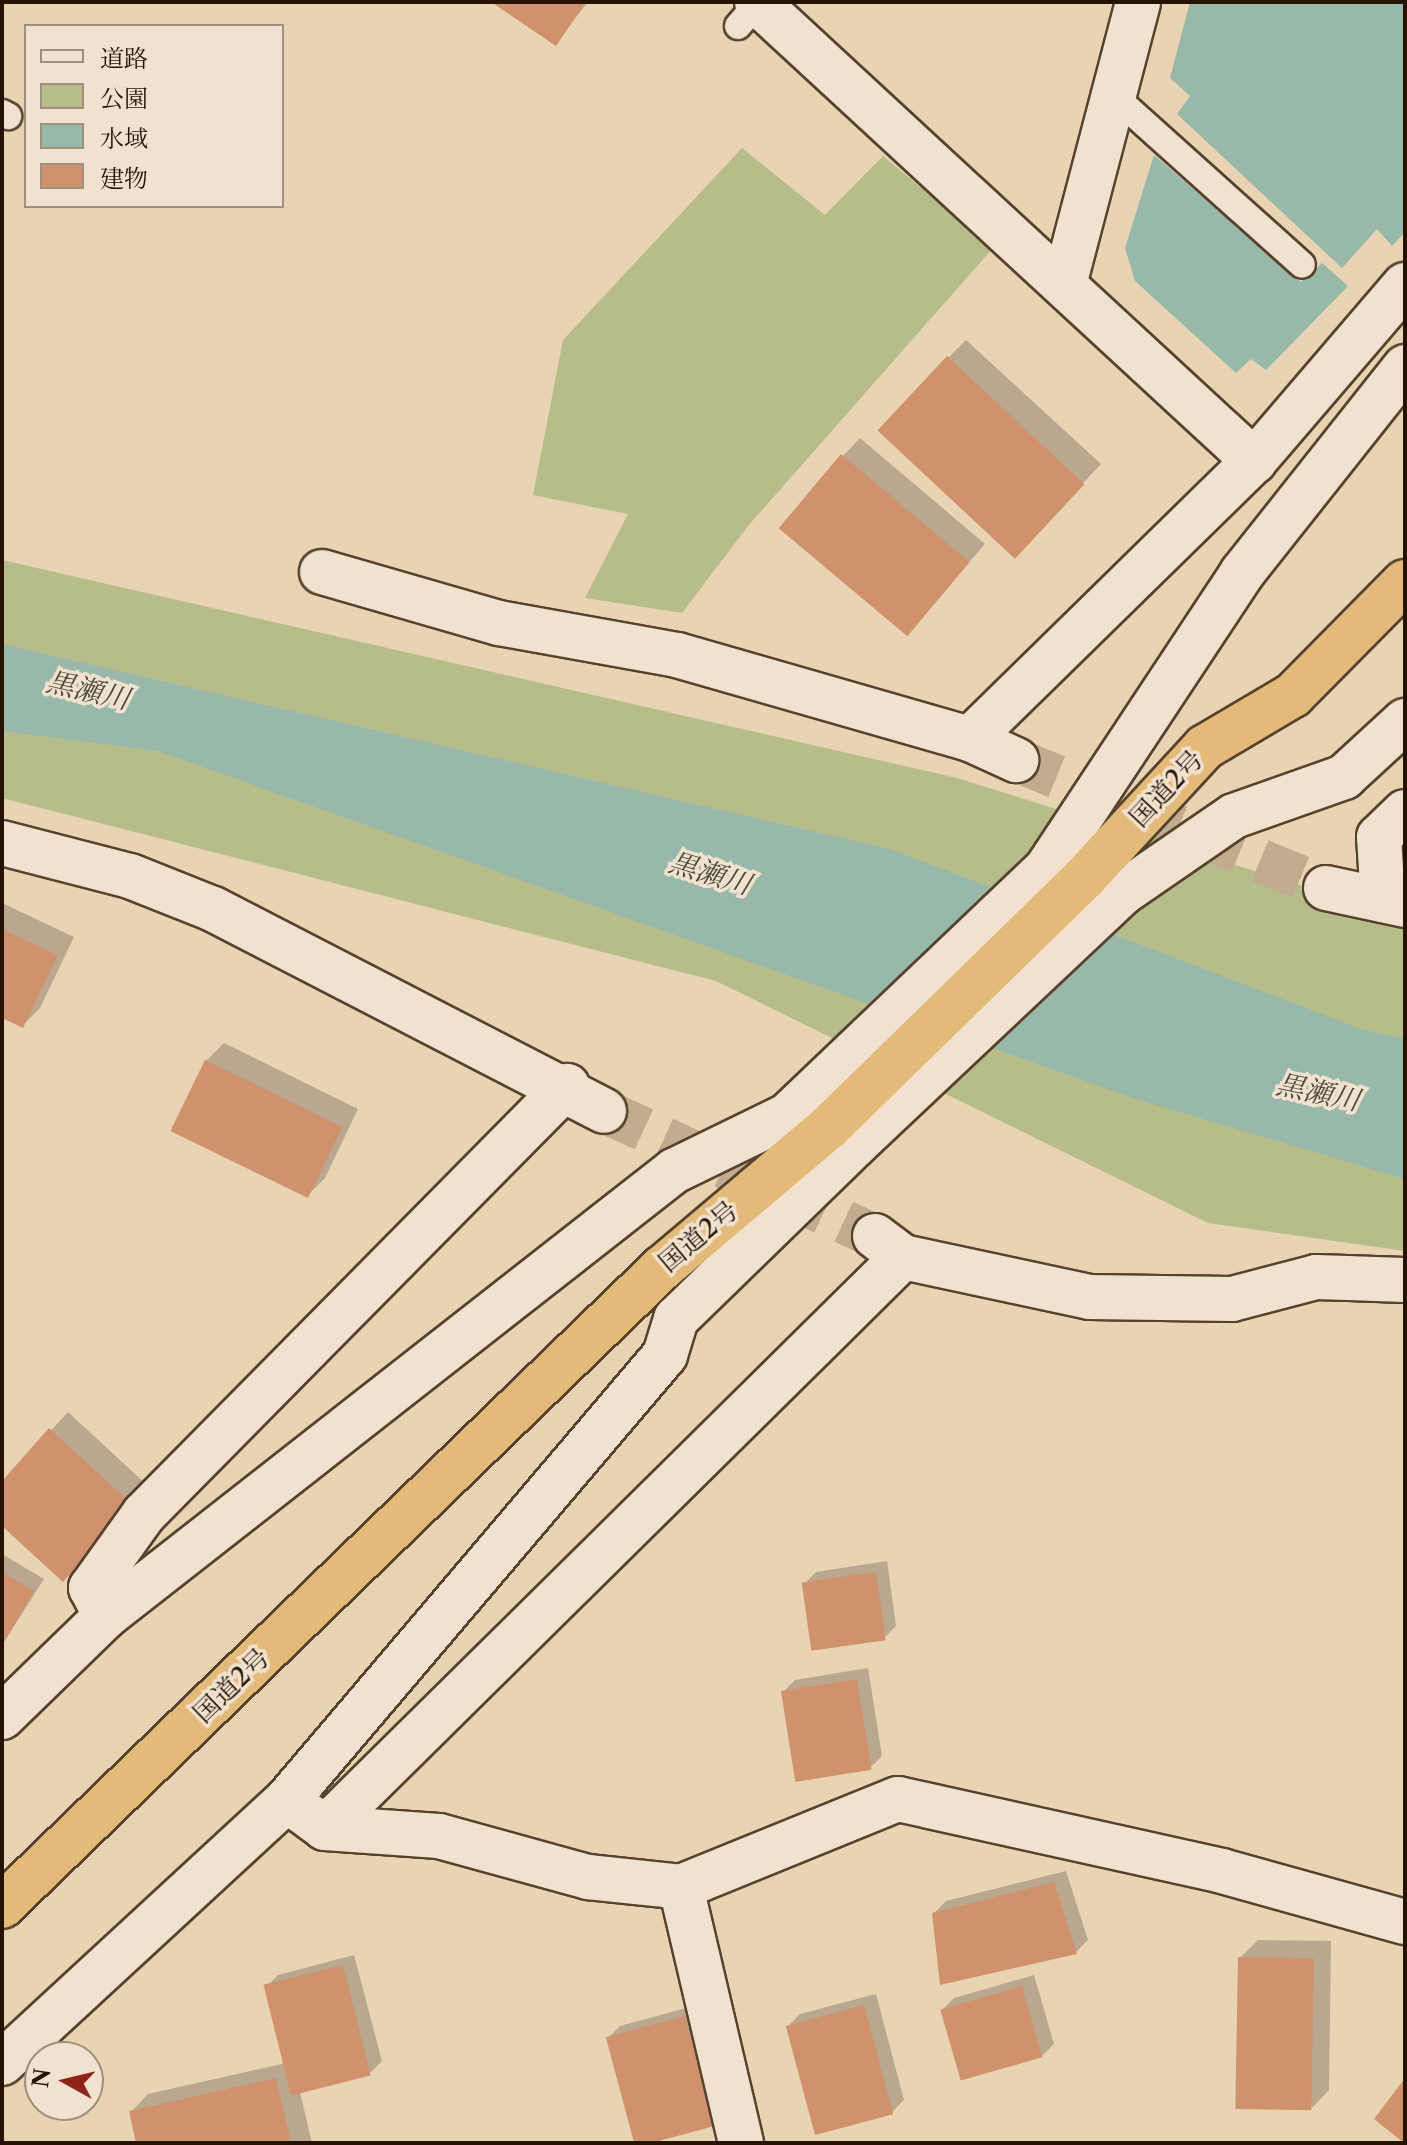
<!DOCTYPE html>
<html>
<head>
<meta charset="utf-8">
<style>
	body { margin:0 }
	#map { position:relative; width:1407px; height:2145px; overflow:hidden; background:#e8d3b3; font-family:"Libre Caslon Text","Noto Serif JP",serif }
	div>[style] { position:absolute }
	.green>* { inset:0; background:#b7bc8b }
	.water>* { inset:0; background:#98b8a9 }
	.shadow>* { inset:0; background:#0003 }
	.building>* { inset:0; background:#d0926c; transform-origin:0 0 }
	.secondary-tunnel>* { height:44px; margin-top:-22px; transform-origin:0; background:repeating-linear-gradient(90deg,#c1ac8f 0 44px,transparent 0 66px) }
	.roads { filter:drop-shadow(2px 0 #56422d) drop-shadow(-2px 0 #56422d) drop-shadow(0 2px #56422d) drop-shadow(0 -2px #56422d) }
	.lane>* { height:26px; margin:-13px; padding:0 13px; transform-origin:13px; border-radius:13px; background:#f0e2ce }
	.street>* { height:44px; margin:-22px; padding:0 22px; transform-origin:22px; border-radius:22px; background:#f0e2ce }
	.secondary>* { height:44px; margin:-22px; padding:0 22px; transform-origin:22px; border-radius:22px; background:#f0e2ce }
	.highway>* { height:44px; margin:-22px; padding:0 22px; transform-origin:22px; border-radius:22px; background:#e4ba7a }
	span { translate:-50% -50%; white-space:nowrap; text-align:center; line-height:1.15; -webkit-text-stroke:7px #f0e2ce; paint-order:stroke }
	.street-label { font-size:26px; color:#261200 }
	.water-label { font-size:28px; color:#4e4c3b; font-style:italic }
	.frame { position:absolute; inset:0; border:4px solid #261200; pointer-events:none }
	.legend { position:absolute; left:24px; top:24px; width:260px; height:184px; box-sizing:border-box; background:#f0e2ce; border:2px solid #9f8f7c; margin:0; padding:10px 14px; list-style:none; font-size:24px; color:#261200 }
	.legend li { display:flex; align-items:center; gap:16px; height:40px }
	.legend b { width:40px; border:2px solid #9f8f7c }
	.north { position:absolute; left:24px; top:2041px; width:80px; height:80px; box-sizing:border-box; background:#f0e2ce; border:2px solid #9f8f7c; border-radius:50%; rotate:278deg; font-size:22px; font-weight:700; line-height:32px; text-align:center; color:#261200 }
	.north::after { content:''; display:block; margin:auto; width:28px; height:36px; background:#8f2418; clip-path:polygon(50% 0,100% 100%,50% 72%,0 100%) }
</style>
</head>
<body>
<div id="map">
	<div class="green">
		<div style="clip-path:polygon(742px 148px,825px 215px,883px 156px,993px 248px,748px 526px,682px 613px,585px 598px,628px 514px,533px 495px,563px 340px)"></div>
		<div style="clip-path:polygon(2px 560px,957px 778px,1405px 918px,1405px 1251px,1208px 1223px,716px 981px,2px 798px)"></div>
	</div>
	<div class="water">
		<div style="clip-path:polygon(1190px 2px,1405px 2px,1405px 232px,1392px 246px,1377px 229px,1342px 268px,1177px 114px,1190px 96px,1170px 78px)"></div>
		<div style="clip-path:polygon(1154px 155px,1301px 282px,1322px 263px,1348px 286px,1266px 370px,1251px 359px,1236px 373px,1135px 281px,1125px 248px)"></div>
		<div style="clip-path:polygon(2px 644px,890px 849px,1361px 1029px,1405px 1039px,1405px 1179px,1136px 1099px,158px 751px,2px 731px)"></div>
	</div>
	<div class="shadow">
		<div style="clip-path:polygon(495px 2px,588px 2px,555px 44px)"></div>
		<div style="clip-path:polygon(966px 340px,1101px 464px,1033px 537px,948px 358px)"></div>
		<div style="clip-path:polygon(860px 438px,985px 544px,906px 634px,843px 456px)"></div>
		<div style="clip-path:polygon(2px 903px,74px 937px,40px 1008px,23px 1025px,2px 1015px)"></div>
		<div style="clip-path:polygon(224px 1043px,358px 1109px,325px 1178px,307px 1196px,206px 1061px)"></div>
		<div style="clip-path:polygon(68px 1412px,148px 1486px,63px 1579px,2px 1524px,2px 1484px)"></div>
		<div style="clip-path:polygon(2px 1554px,44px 1579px,2px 1645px)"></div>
		<div style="clip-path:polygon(887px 1561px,896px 1626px,884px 1638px,804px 1584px,816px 1572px)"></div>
		<div style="clip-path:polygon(868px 1668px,882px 1756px,870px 1768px,783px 1692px,795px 1680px)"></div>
		<div style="clip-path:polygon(1066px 1871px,1088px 1940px,1076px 1952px,942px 1983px,934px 1913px,946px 1901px)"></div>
		<div style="clip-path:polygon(1258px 1940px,1331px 1941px,1329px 2090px,1312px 2108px,1240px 1958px)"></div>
		<div style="clip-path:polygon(354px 1955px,382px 2061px,370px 2073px,300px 2092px,312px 2143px,138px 2143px,131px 2112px,148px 2094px,286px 2063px,266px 1987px,278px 1975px)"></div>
		<div style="clip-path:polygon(1034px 1975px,1054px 2044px,1042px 2056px,942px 2010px,954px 1998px)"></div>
		<div style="clip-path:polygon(876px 1994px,904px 2100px,892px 2112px,788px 2026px,800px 2014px)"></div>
		<div style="clip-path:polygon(697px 2005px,725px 2112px,713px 2124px,637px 2143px,608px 2038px,620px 2026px)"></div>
	</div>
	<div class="building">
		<div style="clip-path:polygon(491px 2px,586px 2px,556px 46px)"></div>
		<div style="left:947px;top:356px;width:188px;height:102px;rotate:43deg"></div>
		<div style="left:841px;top:454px;width:168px;height:97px;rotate:40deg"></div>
		<div style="clip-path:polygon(2px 929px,58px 955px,23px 1028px,2px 1018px)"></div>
		<div style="left:205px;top:1060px;width:153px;height:79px;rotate:26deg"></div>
		<div style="clip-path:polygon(49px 1428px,132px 1504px,63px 1582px,2px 1526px,2px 1481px)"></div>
		<div style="clip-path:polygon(2px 1572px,34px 1591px,2px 1646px)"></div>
		<div style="left:876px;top:1572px;width:69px;height:75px;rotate:82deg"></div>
		<div style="left:857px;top:1679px;width:92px;height:77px;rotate:81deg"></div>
		<div style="clip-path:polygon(1054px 1882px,1077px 1954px,940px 1985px,932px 1913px)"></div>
		<div style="left:1238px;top:1957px;width:76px;height:152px;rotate:1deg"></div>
		<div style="left:343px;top:1965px;width:114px;height:82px;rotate:76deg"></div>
		<div style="left:1022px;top:1986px;width:74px;height:85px;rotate:74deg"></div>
		<div style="left:864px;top:2005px;width:113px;height:81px;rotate:75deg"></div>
		<div style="left:685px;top:2016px;width:114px;height:82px;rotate:75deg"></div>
		<div style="clip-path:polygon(276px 2078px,291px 2143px,136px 2143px,129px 2111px)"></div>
		<div style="clip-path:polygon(1405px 2078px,1405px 2143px,1404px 2143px,1374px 2119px)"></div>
	</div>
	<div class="secondary-tunnel">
		<div style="left:1016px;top:760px;width:335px;rotate:22.4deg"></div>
		<div style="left:604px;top:1111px;width:298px;rotate:24.8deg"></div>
	</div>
	<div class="roads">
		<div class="lane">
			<div style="left:738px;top:26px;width:30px;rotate:-49deg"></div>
			<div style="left:1115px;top:97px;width:251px;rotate:41.9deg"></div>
			<div style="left:2px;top:113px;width:7px;rotate:27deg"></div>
		</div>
		<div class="street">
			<div style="left:757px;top:2px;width:677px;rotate:42.72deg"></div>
			<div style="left:1065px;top:281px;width:288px;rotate:-75.3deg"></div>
			<div style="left:287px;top:1800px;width:47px;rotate:36.4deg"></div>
			<div style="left:325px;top:1828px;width:114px;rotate:4deg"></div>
			<div style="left:439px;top:1836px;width:155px;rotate:15.4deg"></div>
			<div style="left:588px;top:1877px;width:94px;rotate:6.1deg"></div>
			<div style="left:681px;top:1887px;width:234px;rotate:-22.1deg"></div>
			<div style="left:898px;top:1799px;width:332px;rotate:12.5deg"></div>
			<div style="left:1222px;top:1871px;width:190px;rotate:15.6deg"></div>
			<div style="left:681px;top:1887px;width:263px;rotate:76.8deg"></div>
		</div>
		<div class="secondary">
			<div style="left:322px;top:572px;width:184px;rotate:16.1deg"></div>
			<div style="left:499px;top:623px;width:181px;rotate:10.2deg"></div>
			<div style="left:677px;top:655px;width:305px;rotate:16deg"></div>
			<div style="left:970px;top:739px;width:51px;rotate:24.5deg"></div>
			<div style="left:970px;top:739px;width:397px;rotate:-44.4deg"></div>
			<div style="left:1254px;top:461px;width:232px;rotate:-49.4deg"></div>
			<div style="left:2px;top:843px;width:132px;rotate:14.5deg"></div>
			<div style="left:130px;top:876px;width:89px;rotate:21.7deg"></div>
			<div style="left:213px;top:909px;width:440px;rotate:27.3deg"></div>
			<div style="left:1326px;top:888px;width:81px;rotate:12.1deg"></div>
			<div style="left:1383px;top:900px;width:63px;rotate:-93.6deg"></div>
			<div style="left:1379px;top:837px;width:36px;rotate:-44deg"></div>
			<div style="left:875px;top:1236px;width:35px;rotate:37deg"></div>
			<div style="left:903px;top:1257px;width:191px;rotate:12.1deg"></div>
			<div style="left:1090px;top:1297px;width:142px;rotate:0.8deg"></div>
			<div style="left:1232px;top:1299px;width:87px;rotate:-14.7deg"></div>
			<div style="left:1316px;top:1277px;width:89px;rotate:1.9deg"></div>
			<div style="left:106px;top:1616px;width:32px;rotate:-118deg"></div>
			<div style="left:91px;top:1588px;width:91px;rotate:-54.4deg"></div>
			<div style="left:144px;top:1514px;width:602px;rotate:-45.34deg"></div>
			<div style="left:2px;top:1717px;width:145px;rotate:-44.2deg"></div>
			<div style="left:106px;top:1616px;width:722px;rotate:-38.08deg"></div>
			<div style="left:674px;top:1171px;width:126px;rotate:-26deg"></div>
			<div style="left:787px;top:1116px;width:359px;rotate:-43.6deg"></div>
			<div style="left:1047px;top:868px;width:354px;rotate:-56.5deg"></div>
			<div style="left:1242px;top:573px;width:263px;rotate:-51.6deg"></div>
			<div style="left:325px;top:1828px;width:812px;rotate:-44.65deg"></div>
			<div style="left:2px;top:2063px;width:388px;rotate:-42.7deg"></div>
			<div style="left:287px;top:1800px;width:584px;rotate:-49.65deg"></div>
			<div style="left:665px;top:1355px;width:38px;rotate:-73deg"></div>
			<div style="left:676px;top:1319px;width:252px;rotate:-44.2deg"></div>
			<div style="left:857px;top:1143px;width:364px;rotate:-43.3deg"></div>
			<div style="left:1122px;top:893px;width:136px;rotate:-34.5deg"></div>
			<div style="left:1234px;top:816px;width:117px;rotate:-19.5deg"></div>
			<div style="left:1344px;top:777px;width:83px;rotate:-42.6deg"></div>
		</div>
		<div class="highway">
			<div style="left:2px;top:1906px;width:918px;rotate:-44.03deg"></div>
			<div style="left:662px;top:1268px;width:219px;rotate:-40.2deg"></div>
			<div style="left:829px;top:1127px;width:358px;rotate:-44.3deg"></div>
			<div style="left:1085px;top:877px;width:177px;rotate:-47.3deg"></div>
			<div style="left:1205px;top:747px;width:102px;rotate:-30.6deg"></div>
			<div style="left:1293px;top:695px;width:159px;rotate:-45.3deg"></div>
		</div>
	</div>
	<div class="street-label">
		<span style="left:1167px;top:789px;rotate:-47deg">国道2号</span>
		<span style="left:699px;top:1237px;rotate:-40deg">国道2号</span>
		<span style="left:232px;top:1686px;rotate:-44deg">国道2号</span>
	</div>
	<div class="water-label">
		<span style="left:88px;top:690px;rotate:13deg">黒瀬川</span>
		<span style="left:710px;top:873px;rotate:17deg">黒瀬川</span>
		<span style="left:1318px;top:1092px;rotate:12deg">黒瀬川</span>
	</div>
	<div class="frame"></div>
	<ul class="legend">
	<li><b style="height:10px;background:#f0e2ce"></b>道路</li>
	<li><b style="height:22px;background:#b7bc8b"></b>公園</li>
	<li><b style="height:22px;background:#98b8a9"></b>水域</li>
	<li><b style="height:22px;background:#d0926c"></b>建物</li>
	</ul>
	<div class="north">N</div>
</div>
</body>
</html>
